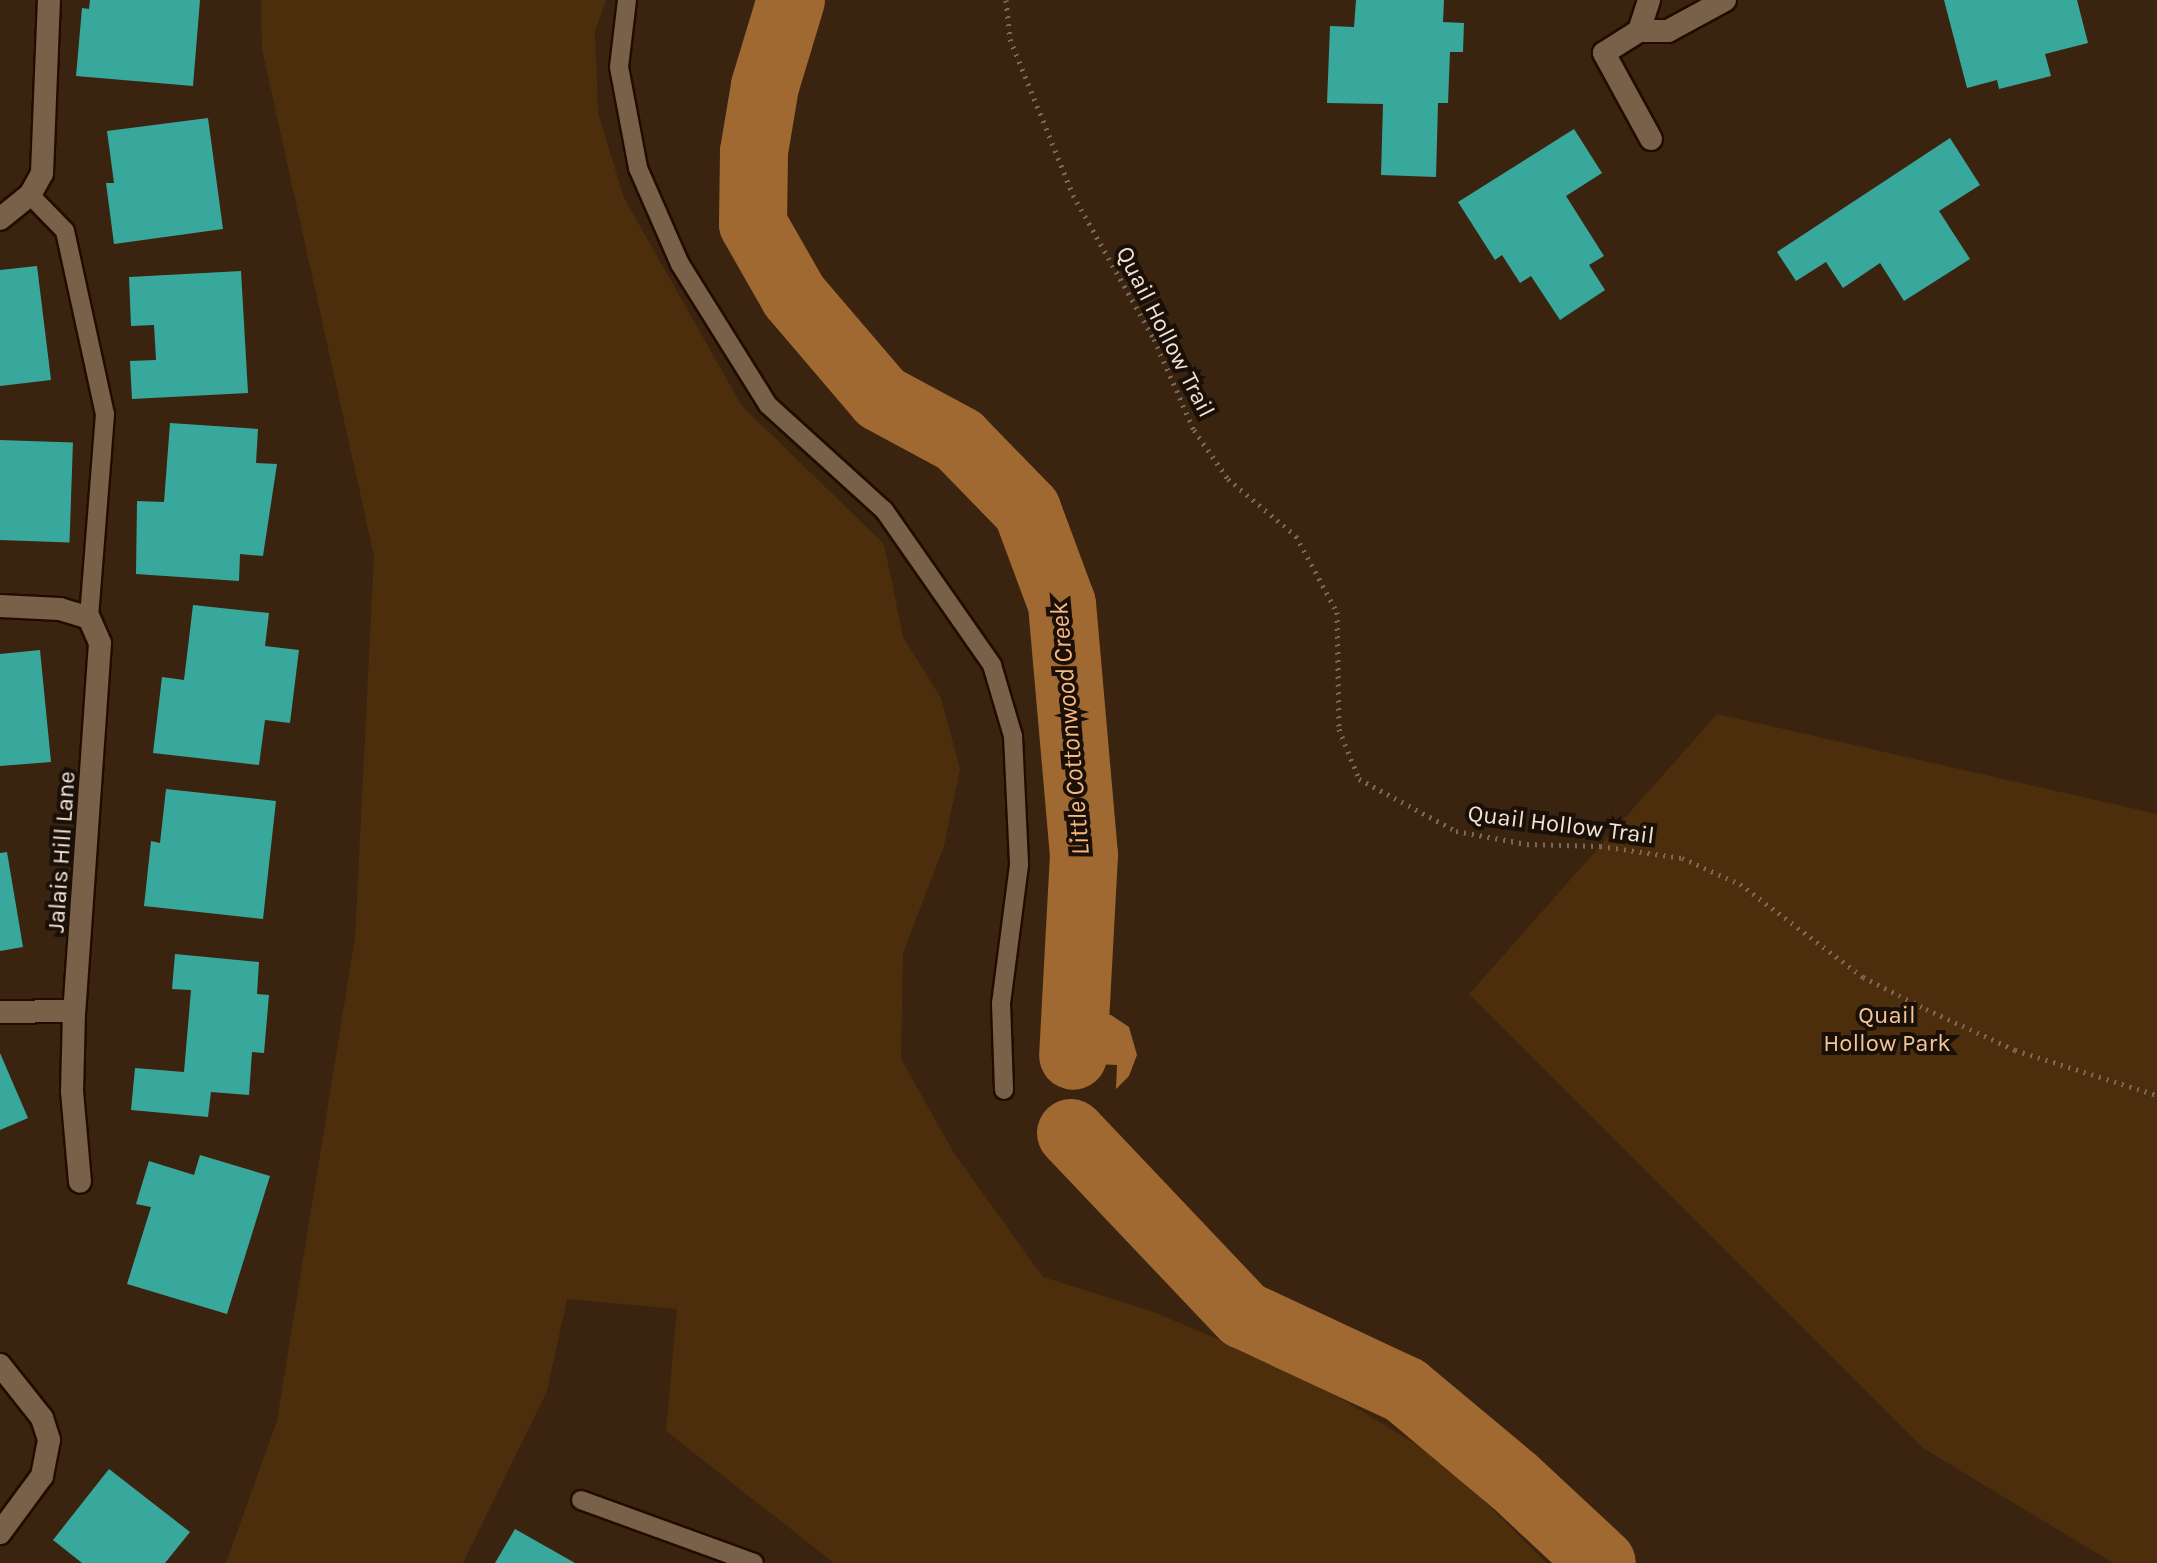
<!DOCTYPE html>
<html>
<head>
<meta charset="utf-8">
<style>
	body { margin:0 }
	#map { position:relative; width:2157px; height:1563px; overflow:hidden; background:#3a240f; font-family:Karla,sans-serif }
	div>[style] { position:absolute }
	.green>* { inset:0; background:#4d2e0c }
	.water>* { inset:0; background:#a16932 }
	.river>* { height:68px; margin:-34px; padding:0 34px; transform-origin:34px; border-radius:34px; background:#a16932 }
	.building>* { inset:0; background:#39a89c; transform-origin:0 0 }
	.path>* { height:5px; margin-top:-2.5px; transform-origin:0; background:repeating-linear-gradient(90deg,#7b6856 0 2px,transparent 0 8px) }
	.roads { filter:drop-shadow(2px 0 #200d00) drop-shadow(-2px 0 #200d00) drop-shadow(0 2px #200d00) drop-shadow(0 -2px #200d00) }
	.service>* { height:18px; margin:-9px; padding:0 9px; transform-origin:9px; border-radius:9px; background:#796049 }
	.minor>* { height:22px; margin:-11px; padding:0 11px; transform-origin:11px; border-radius:11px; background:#796049 }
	span { translate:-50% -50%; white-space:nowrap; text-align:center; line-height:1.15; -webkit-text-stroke:8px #1a1007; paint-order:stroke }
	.street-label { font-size:24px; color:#f2e3d7 }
	.park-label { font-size:24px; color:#f4c59a }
	.water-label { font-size:26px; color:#f8b97f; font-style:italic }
</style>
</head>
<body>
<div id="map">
	<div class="green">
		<div style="clip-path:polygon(261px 0,606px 0,595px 31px,598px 113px,624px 198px,742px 406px,884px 544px,903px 637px,941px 698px,960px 769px,944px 846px,903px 953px,901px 1059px,954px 1153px,1043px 1277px,1151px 1311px,1301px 1374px,1445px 1462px,1546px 1563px,834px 1563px,666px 1431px,677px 1309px,567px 1299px,547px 1391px,463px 1563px,226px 1563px,277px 1421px,355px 938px,374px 556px,262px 49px)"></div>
		<div style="clip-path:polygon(1717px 714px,2157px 814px,2157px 1563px,2113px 1563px,1923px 1448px,1469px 994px)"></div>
	</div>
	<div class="water">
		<div style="clip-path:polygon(1111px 1015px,1129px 1027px,1137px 1055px,1129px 1076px,1116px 1089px,1117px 1065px,1098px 1064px,1097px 1055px,1056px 1051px,1059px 1016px)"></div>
	</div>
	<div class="river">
		<div style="left:791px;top:0;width:90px;rotate:106.8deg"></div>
		<div style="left:765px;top:86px;width:67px;rotate:99.5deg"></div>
		<div style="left:754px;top:152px;width:72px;rotate:90.8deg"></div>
		<div style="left:753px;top:224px;width:83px;rotate:60.3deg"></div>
		<div style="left:794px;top:296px;width:134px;rotate:49.5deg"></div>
		<div style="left:881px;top:398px;width:89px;rotate:28.3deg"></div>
		<div style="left:959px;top:440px;width:98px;rotate:45.8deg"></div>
		<div style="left:1027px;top:510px;width:100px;rotate:69.6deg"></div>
		<div style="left:1062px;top:604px;width:252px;rotate:85deg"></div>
		<div style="left:1084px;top:855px;width:201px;rotate:93.1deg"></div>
		<div style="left:1071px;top:1133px;width:251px;rotate:46.5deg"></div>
		<div style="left:1244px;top:1315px;width:178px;rotate:25deg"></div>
		<div style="left:1405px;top:1390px;width:142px;rotate:39.9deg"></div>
		<div style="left:1514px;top:1481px;width:120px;rotate:43deg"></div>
	</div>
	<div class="building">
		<div style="clip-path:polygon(90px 0,200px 0,193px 86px,76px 76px,82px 8px,89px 9px)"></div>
		<div style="clip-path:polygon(1356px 0,1444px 0,1443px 22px,1464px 23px,1463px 52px,1450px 52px,1448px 103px,1438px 103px,1436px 177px,1381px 175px,1383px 104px,1327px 103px,1330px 26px,1354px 27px)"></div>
		<div style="clip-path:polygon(1944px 0,2077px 0,2088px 43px,2045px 54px,2051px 76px,1999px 89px,1997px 80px,1967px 88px)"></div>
		<div style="clip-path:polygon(208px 118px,223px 229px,114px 244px,106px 183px,114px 183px,107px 131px)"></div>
		<div style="clip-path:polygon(1574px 129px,1602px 173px,1566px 196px,1604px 256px,1589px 265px,1605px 290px,1560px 320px,1531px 276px,1520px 283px,1502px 255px,1495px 260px,1458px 202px)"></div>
		<div style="clip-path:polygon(1950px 138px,1980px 185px,1939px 211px,1970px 259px,1904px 301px,1880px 263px,1843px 288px,1826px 262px,1796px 281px,1777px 252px)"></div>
		<div style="clip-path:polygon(37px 266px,51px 380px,0 386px,0 270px)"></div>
		<div style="clip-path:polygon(241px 271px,248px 393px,132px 399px,130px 361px,156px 360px,154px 325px,131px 326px,129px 277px)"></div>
		<div style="clip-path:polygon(170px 423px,258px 429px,256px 463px,277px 464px,263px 556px,240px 554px,239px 581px,136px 574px,137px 501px,164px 502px)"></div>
		<div style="left:0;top:440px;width:73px;height:100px;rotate:2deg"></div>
		<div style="clip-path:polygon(193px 605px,269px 613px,265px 646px,299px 650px,290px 723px,265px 720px,259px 765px,153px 753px,162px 677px,184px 680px)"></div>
		<div style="clip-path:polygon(40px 650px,51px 762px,0 766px,0 654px)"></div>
		<div style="clip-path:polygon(166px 789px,276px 801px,263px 919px,144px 906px,151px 841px,160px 843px)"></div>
		<div style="clip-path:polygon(7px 852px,23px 947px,0 951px,0 853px)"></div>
		<div style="clip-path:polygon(175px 954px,259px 962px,257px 994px,269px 995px,264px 1053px,252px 1052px,249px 1095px,211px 1092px,208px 1117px,131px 1110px,135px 1068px,184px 1072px,191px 990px,172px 989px)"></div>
		<div style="clip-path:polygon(0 1053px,28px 1118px,0 1130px)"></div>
		<div style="clip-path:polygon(200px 1155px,270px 1176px,227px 1314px,127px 1284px,151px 1207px,136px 1204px,149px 1161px,194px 1175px)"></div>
		<div style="clip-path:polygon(109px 1469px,190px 1532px,165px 1563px,82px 1563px,53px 1540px)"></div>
		<div style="clip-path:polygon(515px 1529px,575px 1563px,495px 1563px)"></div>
	</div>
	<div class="path">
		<div style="left:1006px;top:0;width:39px;rotate:84deg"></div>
		<div style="left:1010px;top:39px;width:168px;rotate:68deg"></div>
		<div style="left:1073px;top:195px;width:165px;rotate:60.6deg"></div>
		<div style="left:1154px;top:339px;width:99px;rotate:66.3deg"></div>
		<div style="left:1194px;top:430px;width:60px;rotate:55.2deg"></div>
		<div style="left:1228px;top:479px;width:89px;rotate:40deg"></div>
		<div style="left:1296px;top:536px;width:86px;rotate:61.7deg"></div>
		<div style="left:1337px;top:612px;width:117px;rotate:89deg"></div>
		<div style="left:1339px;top:729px;width:54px;rotate:68.2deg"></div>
		<div style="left:1359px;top:779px;width:110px;rotate:28.2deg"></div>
		<div style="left:1456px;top:831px;width:72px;rotate:10.4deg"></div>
		<div style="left:1527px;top:844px;width:73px;rotate:1.6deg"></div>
		<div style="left:1600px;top:846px;width:83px;rotate:8.3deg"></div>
		<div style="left:1682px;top:858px;width:64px;rotate:24.1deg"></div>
		<div style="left:1740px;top:884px;width:154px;rotate:37.1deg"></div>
		<div style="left:1863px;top:977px;width:71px;rotate:26.9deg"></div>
		<div style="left:1926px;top:1009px;width:98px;rotate:24.7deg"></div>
		<div style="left:2015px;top:1050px;width:149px;rotate:17.6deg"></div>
	</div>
	<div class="roads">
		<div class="service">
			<div style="left:627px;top:0;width:67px;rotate:96.8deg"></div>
			<div style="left:619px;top:67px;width:103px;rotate:79.3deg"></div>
			<div style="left:638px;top:168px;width:105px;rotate:66.4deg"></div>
			<div style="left:680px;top:264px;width:166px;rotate:58deg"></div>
			<div style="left:768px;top:405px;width:156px;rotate:42.2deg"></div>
			<div style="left:884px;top:510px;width:189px;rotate:55.1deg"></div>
			<div style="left:992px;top:665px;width:74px;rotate:73.5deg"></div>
			<div style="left:1013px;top:736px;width:129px;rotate:87.3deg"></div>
			<div style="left:1019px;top:865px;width:139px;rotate:97.4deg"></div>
			<div style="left:1001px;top:1003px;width:87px;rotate:88deg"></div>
			<div style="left:30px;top:195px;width:50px;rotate:45.8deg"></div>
			<div style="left:65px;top:231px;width:187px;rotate:77.7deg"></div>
			<div style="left:105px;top:414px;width:205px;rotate:94.5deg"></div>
			<div style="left:581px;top:1500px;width:184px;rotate:20deg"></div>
		</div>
		<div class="minor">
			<div style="left:1639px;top:31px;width:33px;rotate:-72deg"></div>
			<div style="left:1651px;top:139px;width:98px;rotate:-118.7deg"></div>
			<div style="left:1604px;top:53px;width:41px;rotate:-32.2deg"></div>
			<div style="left:1639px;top:31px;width:29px"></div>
			<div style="left:1668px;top:31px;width:65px;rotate:-28.5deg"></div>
			<div style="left:0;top:219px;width:38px;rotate:-39deg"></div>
			<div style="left:30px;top:195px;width:25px;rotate:-61deg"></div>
			<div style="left:42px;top:173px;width:173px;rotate:-87.7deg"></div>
			<div style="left:0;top:606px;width:60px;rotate:2.9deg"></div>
			<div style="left:60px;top:609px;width:30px;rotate:17deg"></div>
			<div style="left:89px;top:618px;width:27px;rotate:66deg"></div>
			<div style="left:100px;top:643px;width:369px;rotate:94deg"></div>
			<div style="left:74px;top:1011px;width:80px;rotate:91.4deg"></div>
			<div style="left:72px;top:1091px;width:91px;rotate:85deg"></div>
			<div style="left:0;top:1012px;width:74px;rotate:-0.8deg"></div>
			<div style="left:0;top:1365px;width:68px;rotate:51.6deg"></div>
			<div style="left:42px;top:1418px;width:23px;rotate:72deg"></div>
			<div style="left:49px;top:1440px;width:37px;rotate:101deg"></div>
			<div style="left:42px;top:1476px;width:71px;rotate:126.4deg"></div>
		</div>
	</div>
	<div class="street-label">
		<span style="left:1165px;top:332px;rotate:63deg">Quail Hollow Trail</span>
		<span style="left:1561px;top:825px;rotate:7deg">Quail Hollow Trail</span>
		<span style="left:62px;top:852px;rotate:-86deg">Jalais Hill Lane</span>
	</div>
	<div class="park-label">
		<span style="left:1887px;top:1030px">Quail<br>Hollow Park</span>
	</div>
	<div class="water-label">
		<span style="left:1070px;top:729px;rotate:-95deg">Little Cottonwood Creek</span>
	</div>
</div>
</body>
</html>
